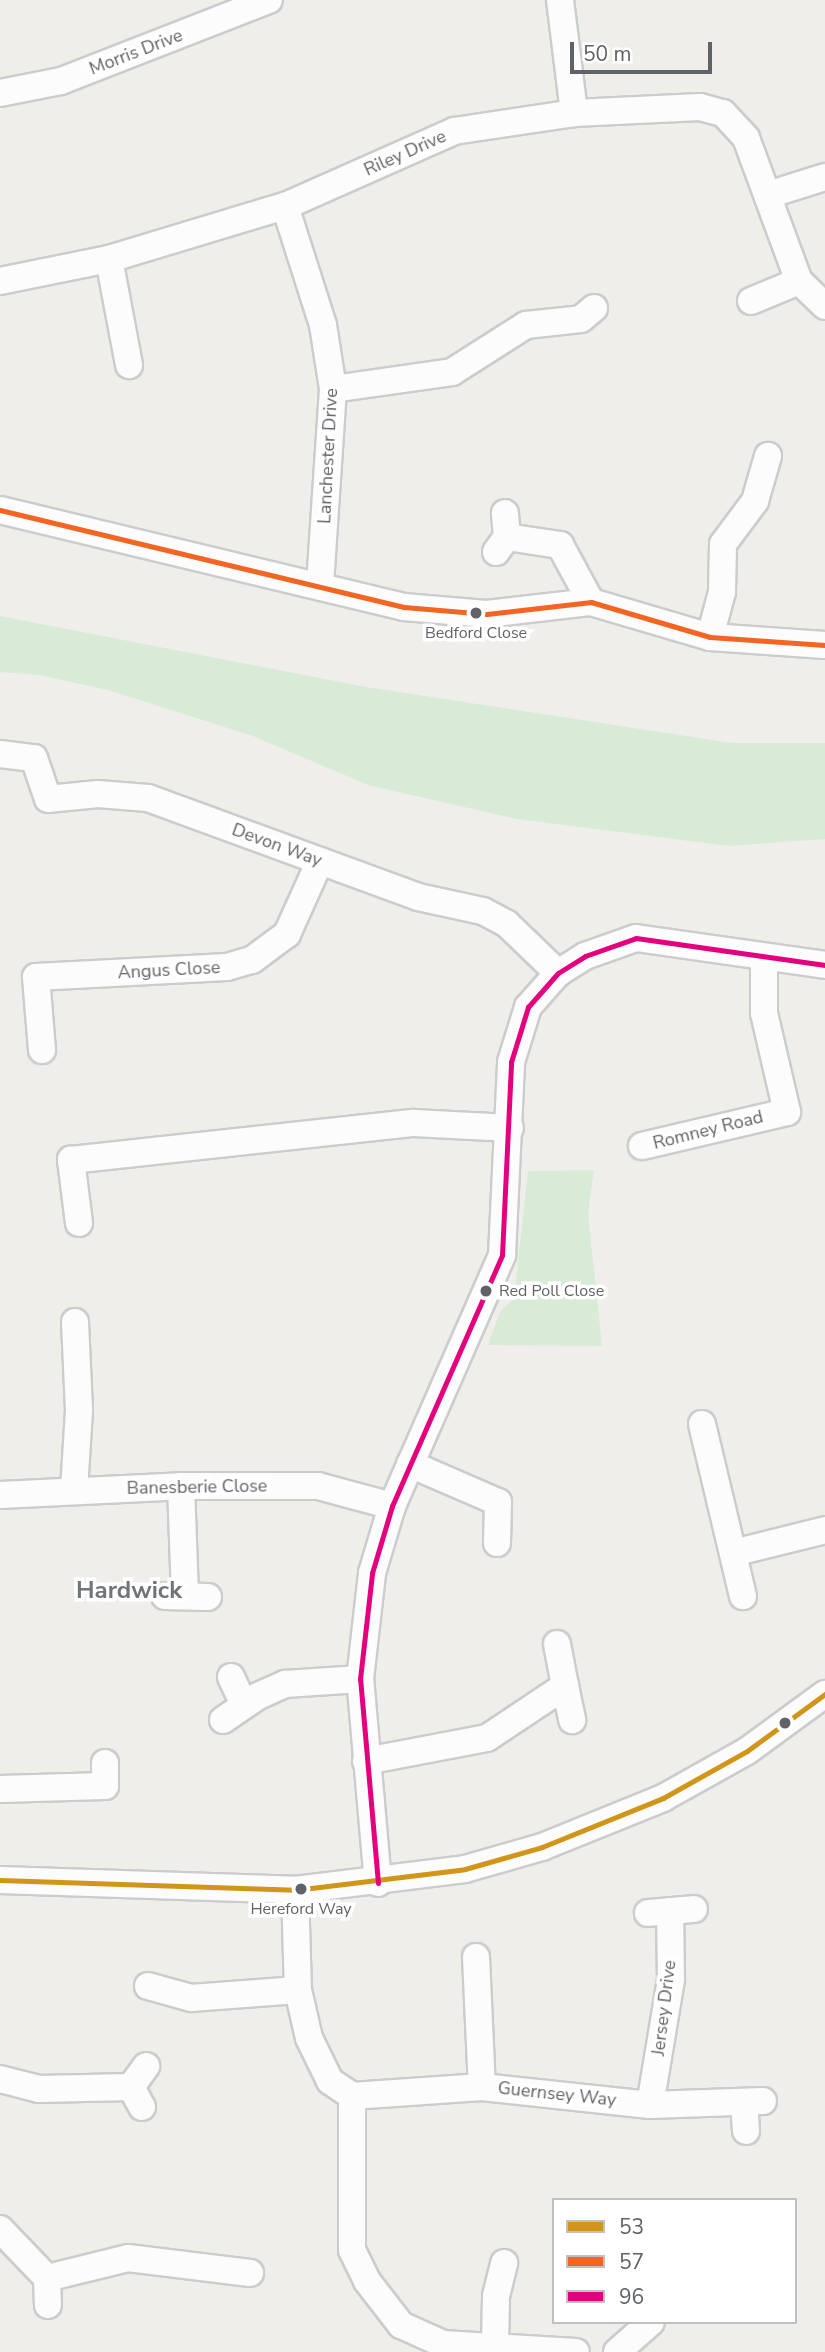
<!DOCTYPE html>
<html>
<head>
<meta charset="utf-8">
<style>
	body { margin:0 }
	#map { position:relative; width:825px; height:2352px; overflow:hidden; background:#efeeea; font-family:"Nunito Sans",sans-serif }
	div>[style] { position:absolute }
	.green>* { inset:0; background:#d8ebd6 }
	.roads { filter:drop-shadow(2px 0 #cbcccc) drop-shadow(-2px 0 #cbcccc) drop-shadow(0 2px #cbcccc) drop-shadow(0 -2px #cbcccc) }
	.minor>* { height:26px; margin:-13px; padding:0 13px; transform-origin:13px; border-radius:13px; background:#fdfcfc }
	.bus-1>* { height:5px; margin:-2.5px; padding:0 2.5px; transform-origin:2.5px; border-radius:2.5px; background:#d1951a }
	.bus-2>* { height:5px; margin:-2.5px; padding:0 2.5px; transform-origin:2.5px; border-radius:2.5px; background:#f26522 }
	.bus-3>* { height:5px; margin:-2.5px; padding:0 2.5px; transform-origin:2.5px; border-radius:2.5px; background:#e5007d }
	.dots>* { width:19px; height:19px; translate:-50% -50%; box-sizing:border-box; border:4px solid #fff; border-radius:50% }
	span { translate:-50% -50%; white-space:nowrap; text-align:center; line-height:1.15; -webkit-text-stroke:7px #fff; paint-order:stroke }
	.bus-label { font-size:16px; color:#5f6368 }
	.left { translate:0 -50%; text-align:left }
	.street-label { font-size:18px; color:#5f6368 }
	.district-label { font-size:24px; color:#70757a; font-weight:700 }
	.legend { position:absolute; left:552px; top:2198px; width:245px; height:126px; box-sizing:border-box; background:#fff; border:2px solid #bfc1c3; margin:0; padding:9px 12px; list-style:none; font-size:21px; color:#5f6368 }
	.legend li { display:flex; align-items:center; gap:14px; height:35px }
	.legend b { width:35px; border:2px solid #bfc1c3 }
	.scale { position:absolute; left:570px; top:42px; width:142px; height:32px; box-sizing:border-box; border:4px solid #5f6368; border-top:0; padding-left:9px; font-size:21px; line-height:24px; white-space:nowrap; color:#5f6368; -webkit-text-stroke:5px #fff; paint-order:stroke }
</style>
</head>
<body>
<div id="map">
	<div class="green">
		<div style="clip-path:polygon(0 616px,366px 687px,732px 743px,825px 743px,825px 839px,729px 846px,517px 819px,368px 785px,253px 736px,108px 690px,39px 675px,0 672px)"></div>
		<div style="clip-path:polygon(594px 1170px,588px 1213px,602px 1346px,488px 1345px,500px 1312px,514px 1298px,528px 1171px)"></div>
	</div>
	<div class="roads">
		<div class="minor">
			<div style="left:560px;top:0;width:114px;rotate:82.9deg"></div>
			<div style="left:0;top:93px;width:62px;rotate:-11.1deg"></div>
			<div style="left:61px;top:81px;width:223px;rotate:-21.3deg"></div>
			<div style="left:768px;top:195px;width:60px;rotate:-17.5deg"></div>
			<div style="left:285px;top:206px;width:125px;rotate:72.3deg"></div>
			<div style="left:323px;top:325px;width:65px;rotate:81.1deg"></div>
			<div style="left:333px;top:389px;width:198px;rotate:93.8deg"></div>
			<div style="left:109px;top:259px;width:108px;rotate:79.3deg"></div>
			<div style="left:0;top:281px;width:111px;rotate:-11.4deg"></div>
			<div style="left:109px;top:259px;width:184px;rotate:-16.8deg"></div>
			<div style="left:285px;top:206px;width:185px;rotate:-23.9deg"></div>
			<div style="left:454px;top:131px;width:121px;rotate:-8.5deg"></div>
			<div style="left:574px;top:113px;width:126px;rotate:-2.7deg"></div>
			<div style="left:700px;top:107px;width:24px;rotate:15deg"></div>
			<div style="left:723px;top:113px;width:34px;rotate:47deg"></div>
			<div style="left:746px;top:138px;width:153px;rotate:69.7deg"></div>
			<div style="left:799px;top:281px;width:36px;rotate:44deg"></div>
			<div style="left:751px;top:301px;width:52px;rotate:-22.6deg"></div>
			<div style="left:333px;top:389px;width:120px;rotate:-8.1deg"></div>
			<div style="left:452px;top:372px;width:88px;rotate:-32.4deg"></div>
			<div style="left:526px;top:325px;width:55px;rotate:-6.2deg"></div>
			<div style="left:581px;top:319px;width:17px;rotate:-40deg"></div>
			<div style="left:0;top:510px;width:415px;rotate:13.5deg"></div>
			<div style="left:404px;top:607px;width:83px;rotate:4.8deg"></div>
			<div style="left:487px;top:614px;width:105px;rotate:-6.6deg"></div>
			<div style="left:591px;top:602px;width:124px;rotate:16.4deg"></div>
			<div style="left:710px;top:637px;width:115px;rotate:4deg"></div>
			<div style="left:507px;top:537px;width:54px;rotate:8.6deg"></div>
			<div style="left:560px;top:545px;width:65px;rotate:61.5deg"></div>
			<div style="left:496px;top:552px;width:19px;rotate:-54deg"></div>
			<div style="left:507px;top:537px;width:24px;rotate:-95deg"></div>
			<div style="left:710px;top:637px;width:47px;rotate:-75.1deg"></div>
			<div style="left:722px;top:592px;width:48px;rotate:-88.8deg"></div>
			<div style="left:723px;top:544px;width:54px;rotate:-53.3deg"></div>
			<div style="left:755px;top:501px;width:47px;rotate:-73.9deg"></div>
			<div style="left:0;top:754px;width:34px;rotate:7deg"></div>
			<div style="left:34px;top:758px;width:43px;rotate:71.1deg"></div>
			<div style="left:48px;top:799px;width:50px;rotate:-5.7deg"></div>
			<div style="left:98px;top:794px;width:50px;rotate:4.6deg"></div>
			<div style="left:148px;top:798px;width:288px;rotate:20.1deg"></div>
			<div style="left:418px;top:897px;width:66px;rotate:12.2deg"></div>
			<div style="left:483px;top:911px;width:27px;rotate:28deg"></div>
			<div style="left:507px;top:924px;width:71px;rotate:43.9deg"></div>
			<div style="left:42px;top:1050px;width:73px;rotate:-94.7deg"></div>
			<div style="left:36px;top:977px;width:191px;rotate:-3deg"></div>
			<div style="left:227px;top:967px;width:26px;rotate:-16deg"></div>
			<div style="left:252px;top:960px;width:44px;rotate:-36.6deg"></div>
			<div style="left:287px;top:934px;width:80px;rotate:-65.7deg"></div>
			<div style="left:642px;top:1146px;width:149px;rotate:-13.2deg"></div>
			<div style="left:787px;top:1112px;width:102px;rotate:-103.1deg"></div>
			<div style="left:764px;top:1013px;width:55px;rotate:-90deg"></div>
			<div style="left:79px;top:1223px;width:64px;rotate:-97.2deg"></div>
			<div style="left:71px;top:1160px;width:345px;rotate:-6.2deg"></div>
			<div style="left:414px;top:1123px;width:96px;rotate:3deg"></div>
			<div style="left:702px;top:1424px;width:177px;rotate:76.6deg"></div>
			<div style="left:410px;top:1464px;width:96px;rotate:23.4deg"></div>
			<div style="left:498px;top:1502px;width:41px;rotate:91.4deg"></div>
			<div style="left:181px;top:1486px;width:110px;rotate:87.9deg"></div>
			<div style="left:74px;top:1490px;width:80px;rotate:-86.4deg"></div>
			<div style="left:79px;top:1410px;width:88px;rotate:-92.6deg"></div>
			<div style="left:0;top:1495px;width:181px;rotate:-2.8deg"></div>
			<div style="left:181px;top:1486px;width:137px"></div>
			<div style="left:318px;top:1486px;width:77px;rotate:15.1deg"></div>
			<div style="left:733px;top:1553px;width:95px;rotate:-14deg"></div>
			<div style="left:165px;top:1596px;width:43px;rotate:1.3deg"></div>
			<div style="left:557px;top:1644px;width:43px;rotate:79.2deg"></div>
			<div style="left:231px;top:1677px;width:31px;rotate:65deg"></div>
			<div style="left:223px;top:1720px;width:42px;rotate:-34.4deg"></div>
			<div style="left:258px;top:1696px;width:30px;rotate:-24deg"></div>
			<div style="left:285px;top:1684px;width:75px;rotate:-3.8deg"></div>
			<div style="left:366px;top:1761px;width:123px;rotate:-10.8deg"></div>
			<div style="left:487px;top:1738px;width:94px;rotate:-33.7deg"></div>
			<div style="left:565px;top:1686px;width:35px;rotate:78deg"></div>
			<div style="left:0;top:1789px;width:105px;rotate:-1.6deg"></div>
			<div style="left:105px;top:1786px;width:23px;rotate:-90deg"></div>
			<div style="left:0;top:1880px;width:295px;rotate:1.9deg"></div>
			<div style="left:295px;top:1890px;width:171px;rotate:-7deg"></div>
			<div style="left:465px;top:1869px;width:80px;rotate:-15.9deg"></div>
			<div style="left:542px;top:1847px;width:131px;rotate:-22deg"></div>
			<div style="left:663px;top:1798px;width:96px;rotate:-29.2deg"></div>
			<div style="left:747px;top:1751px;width:97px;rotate:-36.2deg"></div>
			<div style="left:378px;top:1883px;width:205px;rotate:-95deg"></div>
			<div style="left:360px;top:1679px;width:107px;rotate:-83.5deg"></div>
			<div style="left:372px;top:1573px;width:70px;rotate:-73.4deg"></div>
			<div style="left:392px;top:1506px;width:274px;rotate:-66.3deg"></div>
			<div style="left:502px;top:1255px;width:193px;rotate:-87.3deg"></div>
			<div style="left:511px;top:1062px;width:58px;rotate:-72.8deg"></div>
			<div style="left:528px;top:1007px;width:45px;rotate:-48.6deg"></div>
			<div style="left:558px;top:973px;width:32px;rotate:-32deg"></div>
			<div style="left:585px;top:956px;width:54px;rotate:-19.4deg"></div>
			<div style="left:636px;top:938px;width:191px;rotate:8.1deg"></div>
			<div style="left:295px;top:1890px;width:100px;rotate:88.3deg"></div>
			<div style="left:298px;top:1990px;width:49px;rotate:77.1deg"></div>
			<div style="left:309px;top:2038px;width:48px;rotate:64deg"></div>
			<div style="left:330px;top:2081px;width:27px;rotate:34deg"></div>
			<div style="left:352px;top:2096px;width:154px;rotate:90deg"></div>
			<div style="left:352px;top:2250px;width:34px;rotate:64deg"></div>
			<div style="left:367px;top:2281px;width:56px;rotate:52.3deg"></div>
			<div style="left:401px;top:2325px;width:46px;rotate:24.3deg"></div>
			<div style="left:443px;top:2344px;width:133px;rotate:3.4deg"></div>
			<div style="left:648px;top:1913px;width:46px;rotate:-5deg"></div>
			<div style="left:476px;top:1957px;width:130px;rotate:87.4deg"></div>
			<div style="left:148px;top:1986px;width:45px;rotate:15.6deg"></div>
			<div style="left:191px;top:1998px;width:107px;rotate:-4.3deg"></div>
			<div style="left:0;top:2079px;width:40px;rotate:14.4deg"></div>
			<div style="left:39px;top:2089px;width:92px;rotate:-1.2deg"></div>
			<div style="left:352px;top:2096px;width:130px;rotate:-4deg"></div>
			<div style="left:482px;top:2087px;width:169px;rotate:6.1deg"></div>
			<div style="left:650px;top:2105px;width:113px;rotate:-2deg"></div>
			<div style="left:744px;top:2102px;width:29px;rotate:86deg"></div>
			<div style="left:650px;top:2105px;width:128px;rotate:-80.5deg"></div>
			<div style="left:671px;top:1979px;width:68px;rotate:-90.8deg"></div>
			<div style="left:142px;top:2107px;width:23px;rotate:-119deg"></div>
			<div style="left:131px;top:2087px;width:26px;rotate:-54deg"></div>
			<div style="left:0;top:2229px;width:68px;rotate:46.2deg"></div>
			<div style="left:47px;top:2278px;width:83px;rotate:-13.9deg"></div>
			<div style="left:128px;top:2258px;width:123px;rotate:7deg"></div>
			<div style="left:47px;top:2278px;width:27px;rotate:88deg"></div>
			<div style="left:495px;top:2345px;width:49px;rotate:-88.8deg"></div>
			<div style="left:496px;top:2296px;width:34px;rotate:-76deg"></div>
			<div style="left:617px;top:2352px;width:45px;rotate:-41.4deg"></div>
		</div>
	</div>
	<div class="bus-1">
		<div style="left:0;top:1880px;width:295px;rotate:1.9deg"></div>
		<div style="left:295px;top:1890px;width:171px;rotate:-7deg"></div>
		<div style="left:465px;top:1869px;width:80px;rotate:-15.9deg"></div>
		<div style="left:542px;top:1847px;width:131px;rotate:-22deg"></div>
		<div style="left:663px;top:1798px;width:96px;rotate:-29.2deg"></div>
		<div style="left:747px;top:1751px;width:97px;rotate:-36.2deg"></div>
	</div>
	<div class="bus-2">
		<div style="left:0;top:510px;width:415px;rotate:13.5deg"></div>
		<div style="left:404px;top:607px;width:83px;rotate:4.8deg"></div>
		<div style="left:487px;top:614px;width:105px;rotate:-6.6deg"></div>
		<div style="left:591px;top:602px;width:124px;rotate:16.4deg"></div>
		<div style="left:710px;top:637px;width:115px;rotate:4deg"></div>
	</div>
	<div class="bus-3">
		<div style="left:378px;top:1883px;width:205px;rotate:-95deg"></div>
		<div style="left:360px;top:1679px;width:107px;rotate:-83.5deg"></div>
		<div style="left:372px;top:1573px;width:70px;rotate:-73.4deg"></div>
		<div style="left:392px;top:1506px;width:274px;rotate:-66.3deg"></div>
		<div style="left:502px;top:1255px;width:193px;rotate:-87.3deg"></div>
		<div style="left:511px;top:1062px;width:58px;rotate:-72.8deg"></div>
		<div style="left:528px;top:1007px;width:45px;rotate:-48.6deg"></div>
		<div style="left:558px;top:973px;width:32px;rotate:-32deg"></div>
		<div style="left:585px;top:956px;width:54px;rotate:-19.4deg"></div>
		<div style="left:636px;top:938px;width:191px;rotate:8.1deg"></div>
	</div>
	<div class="dots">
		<div style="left:476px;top:613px;background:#5f6368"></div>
		<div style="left:486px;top:1291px;background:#5f6368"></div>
		<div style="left:785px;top:1723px;background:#5f6368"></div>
		<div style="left:301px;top:1889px;background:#5f6368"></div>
	</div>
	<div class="bus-label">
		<span style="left:476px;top:633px">Bedford Close</span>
		<span class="left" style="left:499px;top:1291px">Red Poll Close</span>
		<span style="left:301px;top:1909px">Hereford Way</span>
	</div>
	<div class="street-label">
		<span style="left:136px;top:52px;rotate:-21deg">Morris Drive</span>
		<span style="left:405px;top:153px;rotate:-24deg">Riley Drive</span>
		<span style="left:328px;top:456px;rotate:-87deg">Lanchester Drive</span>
		<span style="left:277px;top:845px;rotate:20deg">Devon Way</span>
		<span style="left:169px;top:970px;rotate:-3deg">Angus Close</span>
		<span style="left:708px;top:1130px;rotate:-14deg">Romney Road</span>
		<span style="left:197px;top:1487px;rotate:-1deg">Banesberie Close</span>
		<span style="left:664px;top:2008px;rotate:-83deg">Jersey Drive</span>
		<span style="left:557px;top:2094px;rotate:6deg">Guernsey Way</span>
	</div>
	<div class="district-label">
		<span style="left:129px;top:1591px">Hardwick</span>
	</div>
	<ul class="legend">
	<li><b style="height:9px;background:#d1951a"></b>53</li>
	<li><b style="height:9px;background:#f26522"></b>57</li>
	<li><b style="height:9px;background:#e5007d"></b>96</li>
	</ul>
	<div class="scale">50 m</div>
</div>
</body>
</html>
